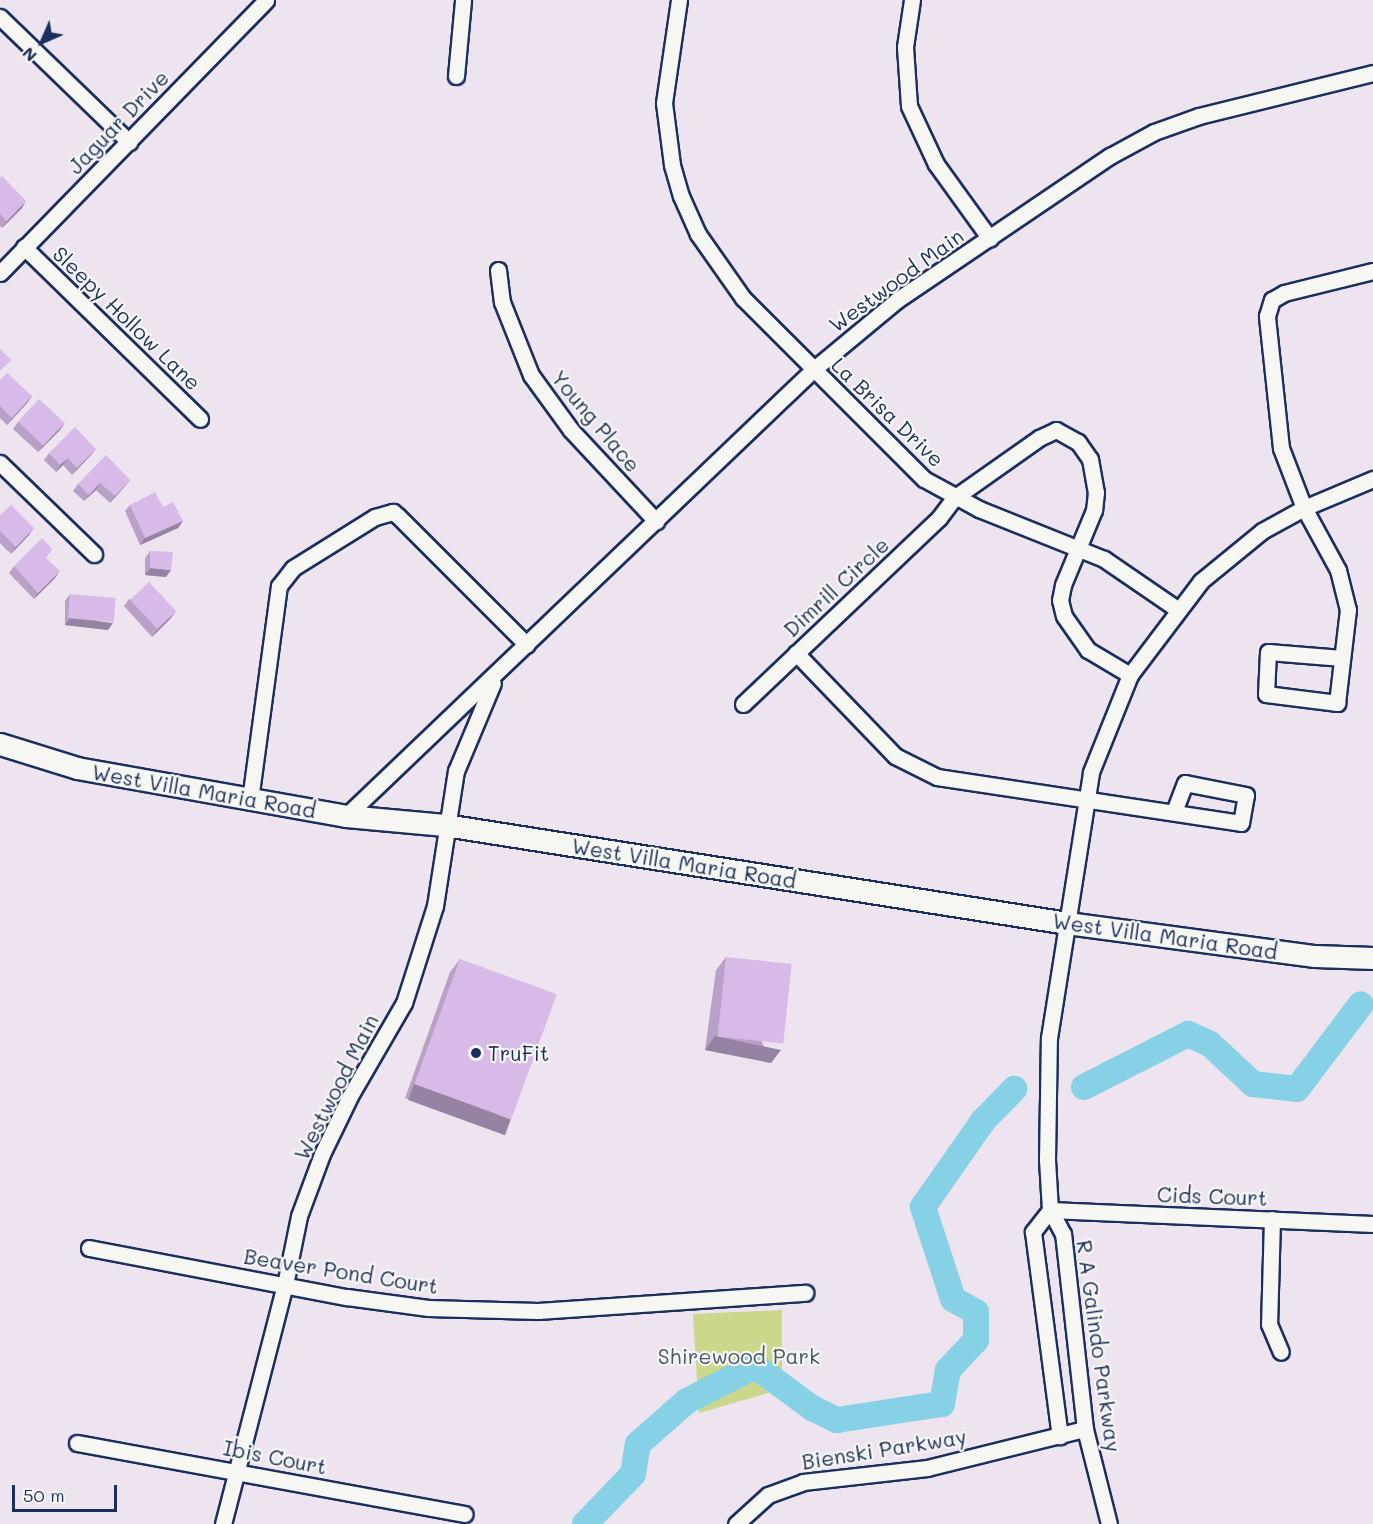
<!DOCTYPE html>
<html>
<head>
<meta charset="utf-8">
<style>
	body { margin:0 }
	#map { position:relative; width:1373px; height:1524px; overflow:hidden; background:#ede4ef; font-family:Mali,sans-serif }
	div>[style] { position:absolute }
	.green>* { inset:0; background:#cbd78a }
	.river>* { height:26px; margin:-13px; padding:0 13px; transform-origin:13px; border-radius:13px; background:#86d1e6 }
	.roads { filter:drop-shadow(2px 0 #1b2f5e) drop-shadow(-2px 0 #1b2f5e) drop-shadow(0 2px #1b2f5e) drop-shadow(0 -2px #1b2f5e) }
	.minor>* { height:15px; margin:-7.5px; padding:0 7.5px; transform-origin:7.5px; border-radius:7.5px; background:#f6f6f2 }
	.secondary>* { height:21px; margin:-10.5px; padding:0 10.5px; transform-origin:10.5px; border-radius:10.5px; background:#f6f6f2 }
	.wall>* { inset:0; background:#b9a0c7 }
	.shaded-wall>* { inset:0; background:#9682a2; transform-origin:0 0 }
	.building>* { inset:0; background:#d7bae7; transform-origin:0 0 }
	.dots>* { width:16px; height:16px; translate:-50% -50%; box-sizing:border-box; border:3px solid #f6f6f2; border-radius:50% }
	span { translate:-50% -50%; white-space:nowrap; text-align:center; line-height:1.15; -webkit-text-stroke:4.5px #f6f6f2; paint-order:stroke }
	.street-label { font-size:21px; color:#1b2f5e }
	.poi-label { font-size:21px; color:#1b2f5e }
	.left { translate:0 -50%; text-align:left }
	.park-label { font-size:21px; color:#475969 }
	.north { position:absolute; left:12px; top:12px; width:60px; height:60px; -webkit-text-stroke:4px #f6f6f2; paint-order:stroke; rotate:225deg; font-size:16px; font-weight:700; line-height:24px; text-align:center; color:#1b2f5e }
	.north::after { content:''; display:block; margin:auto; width:21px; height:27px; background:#1b2f5e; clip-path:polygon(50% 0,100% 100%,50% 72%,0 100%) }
	.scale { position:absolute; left:12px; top:1485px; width:105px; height:27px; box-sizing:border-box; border:3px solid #1b2f5e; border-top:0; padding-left:8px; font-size:18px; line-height:21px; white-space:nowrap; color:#1b2f5e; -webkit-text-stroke:4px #f6f6f2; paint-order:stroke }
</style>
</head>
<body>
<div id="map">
	<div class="green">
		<div style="clip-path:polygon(782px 1310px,782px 1389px,699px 1413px,693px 1314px)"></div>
	</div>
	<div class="river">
		<div style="left:1084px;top:1087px;width:117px;rotate:-27deg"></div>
		<div style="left:1188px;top:1034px;width:24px;rotate:24deg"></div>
		<div style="left:1210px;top:1044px;width:59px;rotate:42.9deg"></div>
		<div style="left:1253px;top:1084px;width:44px;rotate:6.5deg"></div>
		<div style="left:1297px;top:1089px;width:106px;rotate:-53deg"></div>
		<div style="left:585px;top:1524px;width:69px;rotate:-46.2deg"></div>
		<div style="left:633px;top:1474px;width:30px;rotate:-81deg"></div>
		<div style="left:638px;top:1444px;width:65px;rotate:-41.3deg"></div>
		<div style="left:687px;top:1401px;width:76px;rotate:-27.2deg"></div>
		<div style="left:755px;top:1366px;width:71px;rotate:36.4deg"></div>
		<div style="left:812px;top:1408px;width:28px;rotate:26deg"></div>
		<div style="left:837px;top:1420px;width:106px;rotate:-8.7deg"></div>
		<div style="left:942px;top:1404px;width:35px;rotate:-80deg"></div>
		<div style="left:948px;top:1370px;width:41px;rotate:-47deg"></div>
		<div style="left:976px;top:1340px;width:28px;rotate:-90deg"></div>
		<div style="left:976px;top:1312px;width:26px;rotate:-151deg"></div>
		<div style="left:953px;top:1299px;width:97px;rotate:-108.1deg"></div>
		<div style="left:923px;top:1207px;width:105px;rotate:-55.1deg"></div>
		<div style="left:983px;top:1121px;width:45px;rotate:-45.9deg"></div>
	</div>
	<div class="roads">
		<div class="minor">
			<div style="left:679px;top:0;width:104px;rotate:98.3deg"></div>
			<div style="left:664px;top:103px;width:63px;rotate:82.6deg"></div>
			<div style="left:672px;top:165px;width:32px;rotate:74deg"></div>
			<div style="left:681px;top:196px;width:42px;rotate:65.9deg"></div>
			<div style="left:698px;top:234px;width:78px;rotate:54.9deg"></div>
			<div style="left:743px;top:298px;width:256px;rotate:45deg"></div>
			<div style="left:924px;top:479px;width:63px;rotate:28.6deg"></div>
			<div style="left:979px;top:509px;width:135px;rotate:21.8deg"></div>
			<div style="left:1104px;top:559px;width:88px;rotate:34.4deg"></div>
			<div style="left:912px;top:0;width:48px;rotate:98.5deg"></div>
			<div style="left:905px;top:47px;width:59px;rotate:86.1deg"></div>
			<div style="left:909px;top:106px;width:64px;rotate:65deg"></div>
			<div style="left:936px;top:164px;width:92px;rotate:54.2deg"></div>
			<div style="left:0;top:17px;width:180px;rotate:44.1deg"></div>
			<div style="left:456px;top:76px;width:76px;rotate:-84.7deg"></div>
			<div style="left:24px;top:247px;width:246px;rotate:44.3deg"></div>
			<div style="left:498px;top:270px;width:32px;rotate:83deg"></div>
			<div style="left:502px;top:302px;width:79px;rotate:68.3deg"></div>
			<div style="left:531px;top:375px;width:68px;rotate:54deg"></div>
			<div style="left:571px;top:430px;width:125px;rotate:47deg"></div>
			<div style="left:0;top:273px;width:381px;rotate:-45.7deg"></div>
			<div style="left:0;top:463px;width:131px;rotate:44.1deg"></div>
			<div style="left:796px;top:653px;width:143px;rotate:46.1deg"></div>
			<div style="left:895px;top:756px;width:47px;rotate:26.6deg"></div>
			<div style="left:937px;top:777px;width:307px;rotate:8.6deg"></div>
			<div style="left:1241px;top:823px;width:28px;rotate:-80deg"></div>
			<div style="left:1246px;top:795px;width:62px;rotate:-168.9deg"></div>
			<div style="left:1185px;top:783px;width:30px;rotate:111deg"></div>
			<div style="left:1342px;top:658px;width:74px;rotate:-175.4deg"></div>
			<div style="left:1268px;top:652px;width:42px;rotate:92.7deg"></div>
			<div style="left:1266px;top:694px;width:72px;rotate:7.2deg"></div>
			<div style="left:1337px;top:703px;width:94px;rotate:-83.3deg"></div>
			<div style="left:1348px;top:610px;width:41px;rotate:-104deg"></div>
			<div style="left:1338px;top:570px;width:71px;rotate:-118.7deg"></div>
			<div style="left:1304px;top:508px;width:64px;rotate:-111deg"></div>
			<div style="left:1281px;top:448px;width:133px;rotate:-96.1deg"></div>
			<div style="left:1267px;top:316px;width:17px;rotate:-73deg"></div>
			<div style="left:1272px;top:300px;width:14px;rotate:-30deg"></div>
			<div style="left:1284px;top:293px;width:92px;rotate:-13.9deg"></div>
			<div style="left:743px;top:704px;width:270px;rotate:-43.5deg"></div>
			<div style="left:939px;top:518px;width:25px;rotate:-53deg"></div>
			<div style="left:954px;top:498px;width:104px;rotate:-35.2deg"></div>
			<div style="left:1039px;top:438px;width:19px;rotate:-25deg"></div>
			<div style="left:1056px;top:430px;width:25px;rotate:29deg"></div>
			<div style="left:1078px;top:442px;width:21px;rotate:55deg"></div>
			<div style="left:1090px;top:459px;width:34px;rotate:80deg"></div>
			<div style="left:1096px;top:492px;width:18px;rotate:96deg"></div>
			<div style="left:1094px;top:510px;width:81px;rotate:112.5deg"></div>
			<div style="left:1063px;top:585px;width:15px;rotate:101deg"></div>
			<div style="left:1060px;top:600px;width:16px;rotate:76deg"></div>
			<div style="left:1064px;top:616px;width:42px;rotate:54.8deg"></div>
			<div style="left:1088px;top:650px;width:49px;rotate:30.8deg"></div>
			<div style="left:250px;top:800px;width:216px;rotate:-82.3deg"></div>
			<div style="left:279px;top:586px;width:23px;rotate:-52deg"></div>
			<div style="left:293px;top:568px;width:97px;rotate:-31.9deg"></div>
			<div style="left:375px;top:517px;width:19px;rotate:-16deg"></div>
			<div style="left:393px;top:512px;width:6px;rotate:39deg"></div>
			<div style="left:398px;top:516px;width:182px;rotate:45deg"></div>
			<div style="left:346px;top:816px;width:647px;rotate:-43.69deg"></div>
			<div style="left:814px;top:369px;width:108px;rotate:-39.7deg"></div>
			<div style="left:897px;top:300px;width:257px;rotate:-34.1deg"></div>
			<div style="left:1110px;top:156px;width:50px;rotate:-28.6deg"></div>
			<div style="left:1154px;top:132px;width:48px;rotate:-19.6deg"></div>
			<div style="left:1199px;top:116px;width:179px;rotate:-13.9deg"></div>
			<div style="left:1050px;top:1210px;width:323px;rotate:2.5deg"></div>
			<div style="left:1050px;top:1210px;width:28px;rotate:128deg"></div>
			<div style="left:1033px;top:1232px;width:206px;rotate:82.5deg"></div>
			<div style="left:1272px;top:1219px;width:105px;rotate:91.6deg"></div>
			<div style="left:1269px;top:1324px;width:30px;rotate:67deg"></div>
			<div style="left:89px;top:1248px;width:263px;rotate:10.8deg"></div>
			<div style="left:347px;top:1297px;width:82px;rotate:7.7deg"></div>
			<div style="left:428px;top:1308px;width:110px;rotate:1.6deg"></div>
			<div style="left:538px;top:1311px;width:268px;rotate:-3.9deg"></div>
			<div style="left:77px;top:1443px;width:394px;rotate:10.4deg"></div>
			<div style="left:223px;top:1524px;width:247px;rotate:-75.5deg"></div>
			<div style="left:285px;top:1285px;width:70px;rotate:-78.5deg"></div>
			<div style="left:299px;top:1216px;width:66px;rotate:-69.6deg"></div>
			<div style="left:322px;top:1154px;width:64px;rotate:-64.2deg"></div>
			<div style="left:350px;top:1096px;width:108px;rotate:-59.9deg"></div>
			<div style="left:404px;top:1003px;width:102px;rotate:-72.3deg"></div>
			<div style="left:435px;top:906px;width:137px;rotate:-81.2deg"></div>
			<div style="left:456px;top:771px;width:95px;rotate:-67.2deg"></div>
			<div style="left:736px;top:1524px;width:43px;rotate:-42.2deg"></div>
			<div style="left:768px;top:1495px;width:37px;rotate:-20deg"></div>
			<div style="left:803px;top:1482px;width:125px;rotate:-6.4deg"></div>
			<div style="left:927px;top:1468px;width:163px;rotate:-13.9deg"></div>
			<div style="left:1109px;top:1524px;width:98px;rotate:-104.2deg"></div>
			<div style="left:1085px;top:1429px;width:196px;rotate:-96.4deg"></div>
			<div style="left:1063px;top:1234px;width:27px;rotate:-118deg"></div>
			<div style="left:1050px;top:1210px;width:50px;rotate:-93.4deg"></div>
			<div style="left:1047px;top:1160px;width:122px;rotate:-89.1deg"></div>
			<div style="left:1049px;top:1038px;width:269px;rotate:-81deg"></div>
			<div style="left:1091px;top:772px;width:105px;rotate:-68.1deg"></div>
			<div style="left:1130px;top:675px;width:118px;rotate:-52.9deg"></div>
			<div style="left:1201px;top:581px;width:79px;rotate:-39.3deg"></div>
			<div style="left:1262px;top:531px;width:48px;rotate:-28.7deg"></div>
			<div style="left:1304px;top:508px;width:75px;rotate:-22.8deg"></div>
		</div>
		<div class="secondary">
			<div style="left:0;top:744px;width:81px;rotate:17.3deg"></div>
			<div style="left:77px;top:768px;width:273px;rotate:10.1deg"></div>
			<div style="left:346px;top:816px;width:99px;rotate:5.2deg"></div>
			<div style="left:445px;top:825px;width:630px;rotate:8.95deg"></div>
			<div style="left:1067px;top:923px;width:250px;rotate:7.6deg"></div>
			<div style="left:1315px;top:956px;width:58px;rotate:2deg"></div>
		</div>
	</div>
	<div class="wall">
		<div style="clip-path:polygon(0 178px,22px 208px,2px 228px,0 226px)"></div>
		<div style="clip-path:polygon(0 380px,32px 396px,27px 403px,7px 425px,0 418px)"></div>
		<div style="clip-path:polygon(18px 422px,60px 430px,38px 452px,13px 429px)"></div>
		<div style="clip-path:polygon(96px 449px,91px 455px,72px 475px,63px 465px,56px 472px,44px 460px,49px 453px)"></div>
		<div style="clip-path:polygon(130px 480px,125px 486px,110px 503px,96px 490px,84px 501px,73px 491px,78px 484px)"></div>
		<div style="clip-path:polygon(130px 505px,163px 507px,183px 521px,178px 528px,140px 545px,125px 511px)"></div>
		<div style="clip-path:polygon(0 515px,29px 535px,11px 554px,0 543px)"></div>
		<div style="clip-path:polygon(150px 551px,166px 577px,145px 575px,145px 558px)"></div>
		<div style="clip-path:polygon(46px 558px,55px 578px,34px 599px,9px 573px,14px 566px)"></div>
		<div style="clip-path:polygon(70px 594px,108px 630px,65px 625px,65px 601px)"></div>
		<div style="clip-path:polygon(129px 599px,171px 618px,152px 637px,124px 606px)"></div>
		<div style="clip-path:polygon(726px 957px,771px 1063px,705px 1050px,716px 970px)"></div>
		<div style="clip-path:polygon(460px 959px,501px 1133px,405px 1098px,450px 972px)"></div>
	</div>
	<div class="shaded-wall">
		<div style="clip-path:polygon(26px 201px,22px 208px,2px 228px,7px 221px)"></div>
		<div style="clip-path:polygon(32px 396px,27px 403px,7px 425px,12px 418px)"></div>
		<div style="clip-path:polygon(65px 423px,60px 430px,38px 452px,43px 445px)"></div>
		<div style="clip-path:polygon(96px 449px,91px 455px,72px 475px,77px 468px)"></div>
		<div style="clip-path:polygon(68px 458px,63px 465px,56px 472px,60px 465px)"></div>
		<div style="clip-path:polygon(130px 480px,125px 486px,110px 503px,115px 496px)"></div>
		<div style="clip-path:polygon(100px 483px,96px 490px,84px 501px,89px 495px)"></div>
		<div style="clip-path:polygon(183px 521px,178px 528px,140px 545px,145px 538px)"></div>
		<div style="clip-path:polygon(34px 528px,29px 535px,11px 554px,16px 547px)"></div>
		<div style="clip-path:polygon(150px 568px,171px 570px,166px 577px,145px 575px)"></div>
		<div style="clip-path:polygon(60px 571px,55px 578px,34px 599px,38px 593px)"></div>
		<div style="clip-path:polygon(176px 611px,171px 618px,152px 637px,157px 630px)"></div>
		<div style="clip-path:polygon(70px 618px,113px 623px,108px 630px,65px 625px)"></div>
		<div style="clip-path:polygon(715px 1036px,781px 1050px,771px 1063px,705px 1050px)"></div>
		<div style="left:414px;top:1084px;width:103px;height:17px;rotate:20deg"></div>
	</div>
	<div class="building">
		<div style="clip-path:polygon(2px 176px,26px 201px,7px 221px,0 214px,0 178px)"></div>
		<div style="clip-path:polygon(0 349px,11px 360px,0 371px)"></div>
		<div style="clip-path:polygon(7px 373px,32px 396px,12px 418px,0 406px,0 380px)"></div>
		<div style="left:39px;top:399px;width:35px;height:31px;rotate:43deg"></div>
		<div style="clip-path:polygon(75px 427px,96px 449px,77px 468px,68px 458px,60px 465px,49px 453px)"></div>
		<div style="clip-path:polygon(106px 455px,130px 480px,115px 496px,100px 483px,89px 495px,78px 484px)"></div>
		<div style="clip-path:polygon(155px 492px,163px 507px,173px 502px,183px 521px,145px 538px,130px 505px)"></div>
		<div style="clip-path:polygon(11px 505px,34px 528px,16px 547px,0 531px,0 515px)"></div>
		<div style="clip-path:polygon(42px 538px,52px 549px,46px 558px,60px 571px,38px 593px,14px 566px)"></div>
		<div style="clip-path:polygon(150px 551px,173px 552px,171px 570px,150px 568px)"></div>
		<div style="left:149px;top:582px;width:40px;height:26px;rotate:47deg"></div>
		<div style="left:70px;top:594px;width:46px;height:24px;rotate:5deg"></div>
		<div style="left:726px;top:957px;width:66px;height:80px;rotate:6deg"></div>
		<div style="left:460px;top:959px;width:103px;height:133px;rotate:20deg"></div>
	</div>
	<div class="dots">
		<div style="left:476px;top:1053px;background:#1b2f5e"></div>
	</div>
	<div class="street-label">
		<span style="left:118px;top:122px;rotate:-46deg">Jaguar Drive</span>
		<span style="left:896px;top:280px;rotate:-36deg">Westwood Main</span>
		<span style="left:127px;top:318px;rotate:44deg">Sleepy Hollow Lane</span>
		<span style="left:888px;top:412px;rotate:44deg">La Brisa Drive</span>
		<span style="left:596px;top:421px;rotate:50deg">Young Place</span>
		<span style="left:836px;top:587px;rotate:-43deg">Dimrill Circle</span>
		<span style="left:204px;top:791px;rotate:10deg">West Villa Maria Road</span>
		<span style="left:684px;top:863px;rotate:9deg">West Villa Maria Road</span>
		<span style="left:1165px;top:936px;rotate:8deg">West Villa Maria Road</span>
		<span style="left:336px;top:1087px;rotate:-63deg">Westwood Main</span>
		<span style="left:1212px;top:1196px;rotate:2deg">Cids Court</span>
		<span style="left:341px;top:1271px;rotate:9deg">Beaver Pond Court</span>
		<span style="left:1099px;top:1346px;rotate:82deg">R A Galindo Parkway</span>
		<span style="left:884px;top:1449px;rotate:-9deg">Bienski Parkway</span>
		<span style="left:275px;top:1457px;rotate:11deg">Ibis Court</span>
	</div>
	<div class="poi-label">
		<span class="left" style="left:488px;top:1053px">TruFit</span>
	</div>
	<div class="park-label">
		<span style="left:739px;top:1356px">Shirewood Park</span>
	</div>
	<div class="north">N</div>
	<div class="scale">50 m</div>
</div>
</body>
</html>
